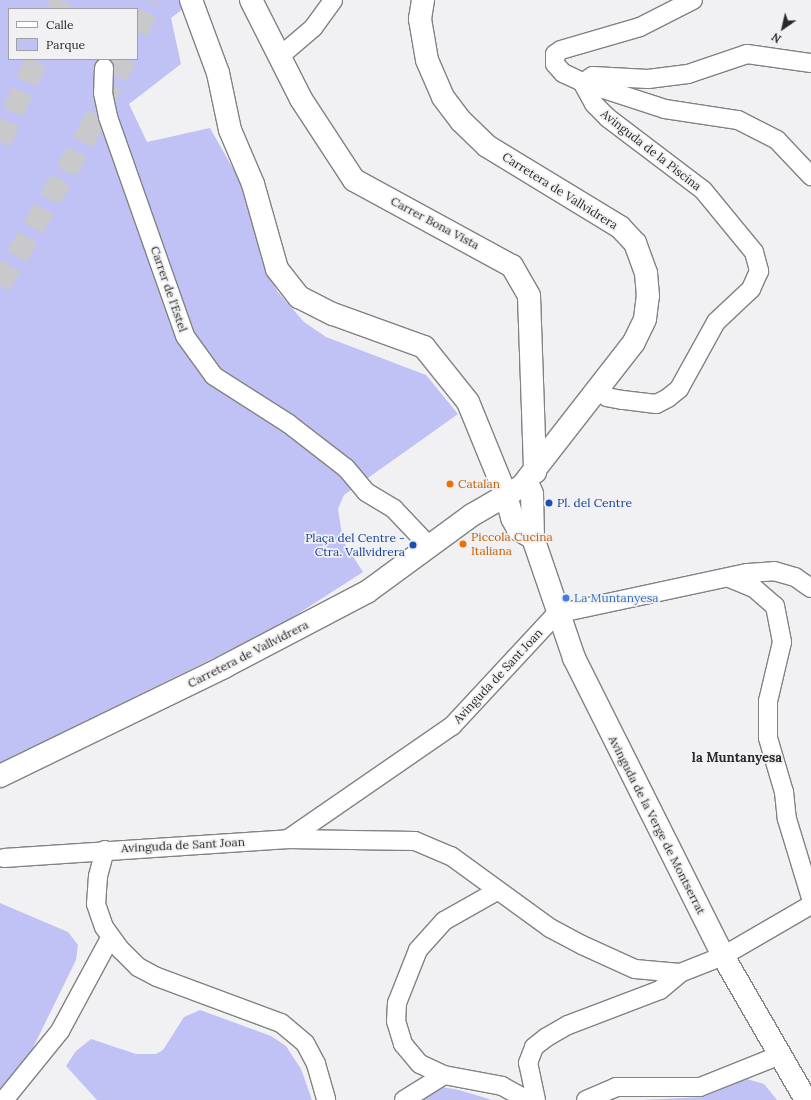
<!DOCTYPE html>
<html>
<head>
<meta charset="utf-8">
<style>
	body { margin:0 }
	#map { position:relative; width:811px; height:1100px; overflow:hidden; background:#f1f1f3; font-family:Lora,serif }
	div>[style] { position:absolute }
	.green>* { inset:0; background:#c0c1f5 }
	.highway-tunnel>* { height:22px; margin-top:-11px; transform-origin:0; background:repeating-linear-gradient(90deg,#c9c9cb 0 22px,transparent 0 33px) }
	.roads { filter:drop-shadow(1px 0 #828283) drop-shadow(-1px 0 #828283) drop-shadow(0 1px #828283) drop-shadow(0 -1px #828283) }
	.street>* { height:18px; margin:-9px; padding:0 9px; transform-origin:9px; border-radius:9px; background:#fff }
	.secondary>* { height:22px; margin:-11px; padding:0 11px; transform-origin:11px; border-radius:11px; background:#fff }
	.dots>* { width:11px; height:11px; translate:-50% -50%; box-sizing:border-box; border:2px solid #f1f1f3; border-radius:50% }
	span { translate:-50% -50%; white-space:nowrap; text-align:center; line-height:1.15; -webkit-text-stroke:3.5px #f1f1f3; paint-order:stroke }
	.street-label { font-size:12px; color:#292929 }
	.food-label { font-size:12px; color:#c56008 }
	.left { translate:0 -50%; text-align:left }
	.transit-label { font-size:12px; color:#164399 }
	.right { translate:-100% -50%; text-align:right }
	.shop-label { font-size:12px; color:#366cbe }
	.neighbourhood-label { font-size:13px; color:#292929; font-weight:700 }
	.legend { position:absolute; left:8px; top:8px; width:130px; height:52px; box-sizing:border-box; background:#f1f1f3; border:1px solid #a1a1a2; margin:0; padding:5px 7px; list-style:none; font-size:12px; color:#292929 }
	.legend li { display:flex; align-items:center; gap:8px; height:20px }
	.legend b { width:20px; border:1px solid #a1a1a2 }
	.north { position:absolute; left:763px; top:8px; width:40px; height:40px; -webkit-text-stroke:3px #f1f1f3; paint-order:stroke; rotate:214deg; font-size:11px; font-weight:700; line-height:16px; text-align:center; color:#292929 }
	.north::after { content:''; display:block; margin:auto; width:14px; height:18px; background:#292929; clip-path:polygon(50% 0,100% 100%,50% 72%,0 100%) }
</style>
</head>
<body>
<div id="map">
	<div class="green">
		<div style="clip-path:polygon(evenodd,0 0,180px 0,184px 8px,171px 18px,181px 64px,129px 104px,147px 142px,210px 128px,244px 188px,257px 219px,260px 255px,277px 291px,304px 322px,326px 337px,426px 375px,458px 414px,344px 495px,338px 509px,343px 541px,363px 572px,279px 626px,0 763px,0 0,9px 9px,137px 9px,137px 59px,9px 59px,9px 9px)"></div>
		<div style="clip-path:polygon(0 903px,68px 932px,78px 945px,76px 960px,26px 1062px,0 1092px)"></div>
		<div style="clip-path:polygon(200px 1010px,271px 1036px,286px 1046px,301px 1069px,312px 1100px,97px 1100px,66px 1066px,76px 1051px,91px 1039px,136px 1054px,156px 1054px,163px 1050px,184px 1017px)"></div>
		<div style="clip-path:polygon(747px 1079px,764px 1084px,777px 1100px,642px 1100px,703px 1097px)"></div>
		<div style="clip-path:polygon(442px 1087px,459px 1090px,492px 1100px,419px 1100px)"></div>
	</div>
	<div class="highway-tunnel">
		<div style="left:57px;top:9px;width:10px;rotate:-66deg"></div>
		<div style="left:137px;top:32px;width:35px;rotate:-66deg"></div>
		<div style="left:0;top:142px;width:91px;rotate:-66deg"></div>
		<div style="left:0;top:285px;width:173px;rotate:-59.9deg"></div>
		<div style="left:87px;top:135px;width:85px;rotate:-63.4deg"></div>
	</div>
	<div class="roads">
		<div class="street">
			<div style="left:693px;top:0;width:59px;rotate:153deg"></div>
			<div style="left:640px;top:27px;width:82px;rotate:163.8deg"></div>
			<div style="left:561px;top:50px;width:7px;rotate:146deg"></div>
			<div style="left:555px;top:54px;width:10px;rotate:90deg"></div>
			<div style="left:555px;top:64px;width:12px;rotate:48deg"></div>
			<div style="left:563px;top:73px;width:21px;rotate:25deg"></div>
			<div style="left:582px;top:82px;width:87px;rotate:18deg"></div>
			<div style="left:665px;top:109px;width:74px;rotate:8.6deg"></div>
			<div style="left:738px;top:120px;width:44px;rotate:27.1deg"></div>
			<div style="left:777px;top:140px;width:50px;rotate:46.6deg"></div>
			<div style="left:279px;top:57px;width:45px;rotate:-40.5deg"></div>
			<div style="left:313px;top:28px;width:34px;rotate:-54deg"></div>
			<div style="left:104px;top:68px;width:25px;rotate:92deg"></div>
			<div style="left:103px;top:93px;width:25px;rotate:78deg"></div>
			<div style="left:108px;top:117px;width:232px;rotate:70.6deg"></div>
			<div style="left:185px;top:336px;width:49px;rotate:54.1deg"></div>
			<div style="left:214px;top:376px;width:89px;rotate:32.6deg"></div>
			<div style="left:289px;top:424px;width:72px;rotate:37.7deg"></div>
			<div style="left:346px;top:468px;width:31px;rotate:50deg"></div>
			<div style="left:366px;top:492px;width:33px;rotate:31deg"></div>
			<div style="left:394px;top:509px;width:52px;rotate:46.5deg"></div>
			<div style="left:587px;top:80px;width:7px;rotate:-34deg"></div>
			<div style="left:593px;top:76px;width:55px;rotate:3.1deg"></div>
			<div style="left:648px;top:79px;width:40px;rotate:-7.1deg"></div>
			<div style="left:688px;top:74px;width:62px;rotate:-18.7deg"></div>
			<div style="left:747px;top:54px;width:65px;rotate:8deg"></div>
			<div style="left:582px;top:82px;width:25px;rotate:61deg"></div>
			<div style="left:594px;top:104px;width:20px;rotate:45deg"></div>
			<div style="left:608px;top:118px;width:119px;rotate:37.2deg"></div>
			<div style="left:703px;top:190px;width:80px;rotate:50.6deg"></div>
			<div style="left:754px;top:252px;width:20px;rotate:75deg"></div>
			<div style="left:759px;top:271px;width:20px;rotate:114deg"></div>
			<div style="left:751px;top:289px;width:48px;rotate:136.7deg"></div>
			<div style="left:716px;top:322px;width:77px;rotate:118.9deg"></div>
			<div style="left:679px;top:389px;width:14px;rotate:141deg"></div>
			<div style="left:668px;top:398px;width:13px;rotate:153deg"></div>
			<div style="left:656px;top:404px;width:34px;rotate:-173deg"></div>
			<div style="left:622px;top:400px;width:15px;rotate:-169deg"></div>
			<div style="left:607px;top:397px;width:12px;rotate:-145deg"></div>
			<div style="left:729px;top:578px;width:27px;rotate:22deg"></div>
			<div style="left:754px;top:588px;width:28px;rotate:41deg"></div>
			<div style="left:775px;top:606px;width:37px;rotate:79deg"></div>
			<div style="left:782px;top:642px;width:61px;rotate:103.3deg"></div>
			<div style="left:768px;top:701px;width:37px;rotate:90deg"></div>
			<div style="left:768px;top:738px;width:56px;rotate:73.5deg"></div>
			<div style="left:784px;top:792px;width:27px;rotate:84deg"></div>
			<div style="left:787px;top:819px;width:83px;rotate:73.1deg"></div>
			<div style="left:288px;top:839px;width:199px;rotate:-34.6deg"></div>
			<div style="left:452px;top:726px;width:153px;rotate:-47.1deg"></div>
			<div style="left:556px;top:614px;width:196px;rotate:-12.1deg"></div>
			<div style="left:748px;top:573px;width:26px;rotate:-4deg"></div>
			<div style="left:774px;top:571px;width:22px;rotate:16deg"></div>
			<div style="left:795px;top:577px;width:19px;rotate:35deg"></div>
			<div style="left:105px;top:850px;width:27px;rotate:105deg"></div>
			<div style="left:98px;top:876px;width:28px;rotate:94deg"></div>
			<div style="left:96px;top:904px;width:24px;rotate:71deg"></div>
			<div style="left:104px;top:927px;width:29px;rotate:54deg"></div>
			<div style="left:121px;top:950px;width:24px;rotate:45deg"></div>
			<div style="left:138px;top:967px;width:21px;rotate:28deg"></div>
			<div style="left:157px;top:977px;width:132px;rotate:20.4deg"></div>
			<div style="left:281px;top:1023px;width:31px;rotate:40deg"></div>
			<div style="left:305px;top:1043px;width:24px;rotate:62deg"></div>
			<div style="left:316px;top:1064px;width:37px;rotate:74deg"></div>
			<div style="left:4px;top:858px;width:285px;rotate:-3.8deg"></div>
			<div style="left:288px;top:839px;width:127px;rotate:0.9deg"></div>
			<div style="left:415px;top:841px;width:39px;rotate:23deg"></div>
			<div style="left:451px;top:856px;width:122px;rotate:36deg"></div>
			<div style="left:550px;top:928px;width:36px;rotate:28deg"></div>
			<div style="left:582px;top:945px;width:58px;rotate:24.4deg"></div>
			<div style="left:635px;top:969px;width:45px;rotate:5.1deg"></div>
			<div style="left:497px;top:891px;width:61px;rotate:150.5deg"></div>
			<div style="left:444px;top:921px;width:39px;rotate:132deg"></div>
			<div style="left:418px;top:950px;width:57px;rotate:111.6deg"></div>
			<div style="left:397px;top:1003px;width:18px;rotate:93deg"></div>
			<div style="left:396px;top:1021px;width:24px;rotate:73deg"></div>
			<div style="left:403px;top:1044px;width:26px;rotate:50deg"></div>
			<div style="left:420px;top:1064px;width:26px;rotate:25deg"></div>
			<div style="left:444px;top:1075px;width:59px;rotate:10.7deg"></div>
			<div style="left:502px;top:1086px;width:29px;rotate:29deg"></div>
			<div style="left:4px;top:1100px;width:89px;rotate:-50.9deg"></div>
			<div style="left:60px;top:1031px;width:106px;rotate:-61.7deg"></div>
			<div style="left:404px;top:1100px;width:47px;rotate:-32deg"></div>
			<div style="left:536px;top:1100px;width:38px;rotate:-102deg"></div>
			<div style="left:528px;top:1063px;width:17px;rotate:-69deg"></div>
			<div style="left:534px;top:1047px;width:16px;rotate:-38deg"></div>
			<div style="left:547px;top:1037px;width:24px;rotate:-30deg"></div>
			<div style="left:568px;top:1025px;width:98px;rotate:-20.8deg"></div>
			<div style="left:660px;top:990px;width:26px;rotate:-40deg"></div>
			<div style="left:680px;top:973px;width:46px;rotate:-21.6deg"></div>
			<div style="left:723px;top:956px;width:102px;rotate:-30.1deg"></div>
			<div style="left:586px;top:1100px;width:33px;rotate:-23deg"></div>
			<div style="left:616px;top:1087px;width:84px"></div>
			<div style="left:700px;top:1087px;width:84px;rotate:-21.7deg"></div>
		</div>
		<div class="secondary">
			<div style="left:191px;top:0;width:78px;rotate:69.7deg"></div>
			<div style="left:218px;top:73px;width:58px;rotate:78.1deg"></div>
			<div style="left:230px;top:130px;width:59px;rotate:66.9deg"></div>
			<div style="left:253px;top:184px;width:88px;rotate:74.2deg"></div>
			<div style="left:277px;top:269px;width:36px;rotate:52deg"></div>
			<div style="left:299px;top:297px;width:38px;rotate:27deg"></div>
			<div style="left:333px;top:314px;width:97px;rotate:19.9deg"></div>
			<div style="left:424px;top:347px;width:70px;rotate:51.3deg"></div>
			<div style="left:468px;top:402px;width:100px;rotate:67.8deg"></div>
			<div style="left:506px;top:495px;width:24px;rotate:75deg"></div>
			<div style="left:512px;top:518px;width:13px;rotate:61deg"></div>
			<div style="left:518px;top:529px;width:17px;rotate:31deg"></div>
			<div style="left:251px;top:0;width:111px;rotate:63.2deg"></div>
			<div style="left:301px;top:99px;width:97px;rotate:56.8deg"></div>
			<div style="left:354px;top:180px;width:180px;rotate:28.6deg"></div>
			<div style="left:512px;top:266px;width:34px;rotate:60deg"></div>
			<div style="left:529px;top:296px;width:176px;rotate:88deg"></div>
			<div style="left:527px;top:482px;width:13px;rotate:67deg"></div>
			<div style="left:532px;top:494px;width:44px;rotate:88.7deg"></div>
			<div style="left:533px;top:538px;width:127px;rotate:71.1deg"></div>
			<div style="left:574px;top:658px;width:333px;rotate:63.4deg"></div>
			<div style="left:723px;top:956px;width:166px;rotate:60deg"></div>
			<div style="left:0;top:776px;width:249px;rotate:-25.9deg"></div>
			<div style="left:224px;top:667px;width:161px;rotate:-27.7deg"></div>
			<div style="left:367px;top:592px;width:130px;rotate:-36.3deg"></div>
			<div style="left:472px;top:515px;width:58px;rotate:-30.1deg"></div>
			<div style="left:522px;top:486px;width:182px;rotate:-52.1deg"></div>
			<div style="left:634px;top:342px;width:25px;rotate:-64deg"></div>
			<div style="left:645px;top:319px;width:23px;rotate:-83deg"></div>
			<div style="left:648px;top:296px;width:23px;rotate:-95deg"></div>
			<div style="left:646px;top:273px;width:32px;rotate:-110deg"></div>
			<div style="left:635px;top:243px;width:22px;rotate:-133deg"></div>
			<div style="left:620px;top:227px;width:156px;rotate:-148.7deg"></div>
			<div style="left:487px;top:146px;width:36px;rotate:-136deg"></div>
			<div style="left:461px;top:121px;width:30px;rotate:-127deg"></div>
			<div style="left:443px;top:97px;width:40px;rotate:-113.4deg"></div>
			<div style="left:427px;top:60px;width:42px;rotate:-99.7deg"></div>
			<div style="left:420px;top:19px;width:19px;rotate:-81deg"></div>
		</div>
	</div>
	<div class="dots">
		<div style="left:450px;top:484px;background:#e8710a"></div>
		<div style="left:549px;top:503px;background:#1a4fb4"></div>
		<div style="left:463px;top:544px;background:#e8710a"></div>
		<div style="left:413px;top:545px;background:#1a4fb4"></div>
		<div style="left:566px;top:598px;background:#3f7fe0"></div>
	</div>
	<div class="street-label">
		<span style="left:651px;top:150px;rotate:38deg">Avinguda de la Piscina</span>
		<span style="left:560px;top:191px;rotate:32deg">Carretera de Vallvidrera</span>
		<span style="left:435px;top:223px;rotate:28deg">Carrer Bona Vista</span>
		<span style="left:169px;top:289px;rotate:71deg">Carrer de l'Estel</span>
		<span style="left:248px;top:654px;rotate:-27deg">Carretera de Vallvidrera</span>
		<span style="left:498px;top:676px;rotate:-47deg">Avinguda de Sant Joan</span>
		<span style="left:657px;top:825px;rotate:63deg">Avinguda de la Verge de Montserrat</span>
		<span style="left:183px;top:845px;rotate:-3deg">Avinguda de Sant Joan</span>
	</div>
	<div class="food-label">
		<span class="left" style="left:458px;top:484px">Catalan</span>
		<span class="left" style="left:471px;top:544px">Piccola Cucina<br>Italiana</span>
	</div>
	<div class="transit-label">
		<span class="left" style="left:557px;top:503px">Pl. del Centre</span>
		<span class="right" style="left:405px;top:545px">Plaça del Centre -<br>Ctra. Vallvidrera</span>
	</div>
	<div class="shop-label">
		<span class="left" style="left:574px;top:598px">La Muntanyesa</span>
	</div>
	<div class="neighbourhood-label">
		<span style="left:737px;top:758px">la Muntanyesa</span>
	</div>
	<ul class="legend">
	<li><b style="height:5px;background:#fff"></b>Calle</li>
	<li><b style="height:11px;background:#c0c1f5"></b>Parque</li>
	</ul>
	<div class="north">N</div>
</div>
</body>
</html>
